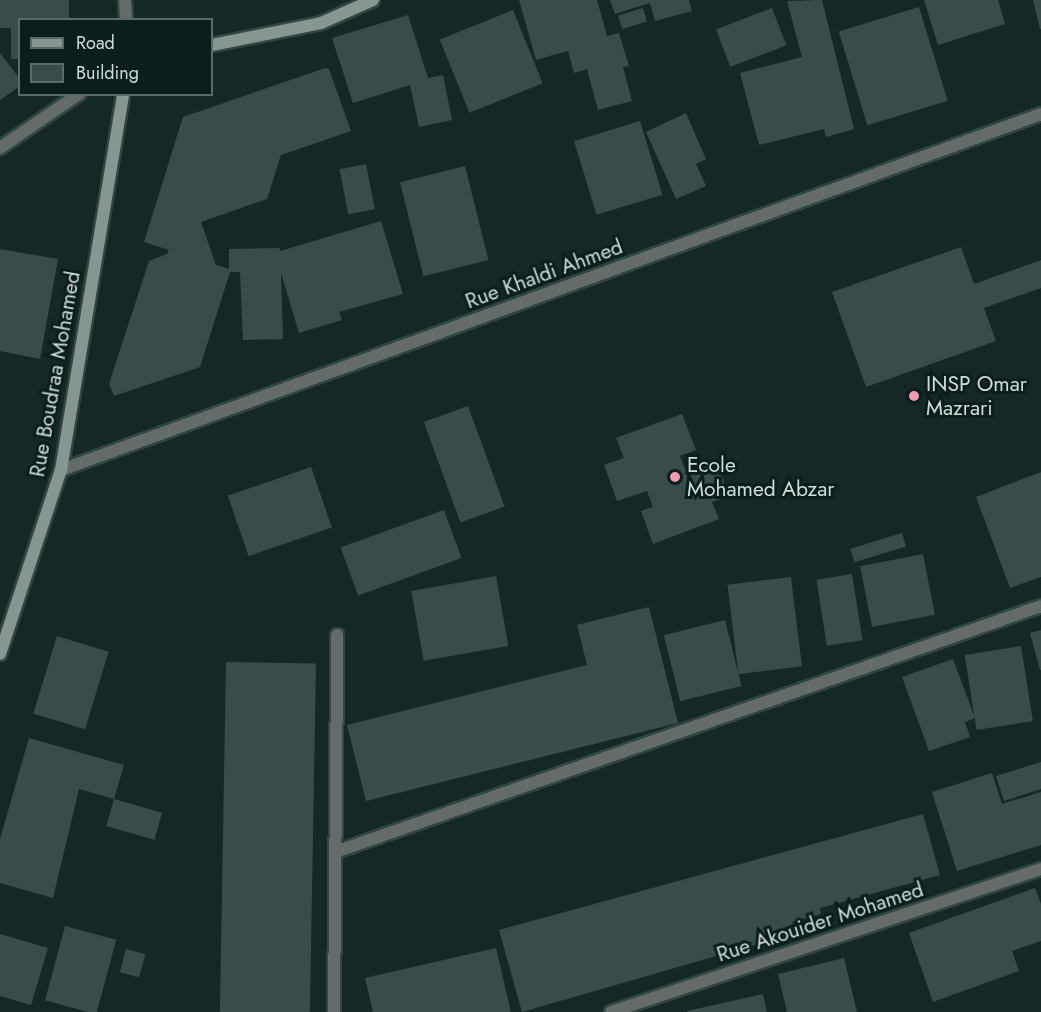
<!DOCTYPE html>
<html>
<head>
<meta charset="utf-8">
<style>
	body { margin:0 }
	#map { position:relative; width:1041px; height:1012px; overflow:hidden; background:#152825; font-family:Jost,sans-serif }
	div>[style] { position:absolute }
	.building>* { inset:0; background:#384c49; transform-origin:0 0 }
	.roads { filter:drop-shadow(2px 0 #334542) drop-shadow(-2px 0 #334542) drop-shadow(0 2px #334542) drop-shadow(0 -2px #334542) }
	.street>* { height:12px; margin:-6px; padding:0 6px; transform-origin:6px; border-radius:6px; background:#636c6b }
	.secondary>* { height:12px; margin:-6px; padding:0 6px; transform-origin:6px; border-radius:6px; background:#879693 }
	.dots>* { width:16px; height:16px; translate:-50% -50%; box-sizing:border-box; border:3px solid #0b1e1b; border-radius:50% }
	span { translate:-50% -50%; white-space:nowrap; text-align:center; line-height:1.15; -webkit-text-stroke:6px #0b1e1b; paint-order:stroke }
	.street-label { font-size:21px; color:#d1dcda }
	.poi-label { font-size:21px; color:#d1dcda }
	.left { translate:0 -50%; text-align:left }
	.legend { position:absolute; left:18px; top:18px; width:195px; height:78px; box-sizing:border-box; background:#0b1e1b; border:2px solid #5a6a67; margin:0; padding:8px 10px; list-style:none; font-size:18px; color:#d1dcda }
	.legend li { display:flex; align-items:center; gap:12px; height:30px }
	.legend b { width:30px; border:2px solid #5a6a67 }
</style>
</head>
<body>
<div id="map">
	<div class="building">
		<div style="clip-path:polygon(0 0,69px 0,69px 20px,20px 20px,20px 59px,11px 59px,11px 28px,0 28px)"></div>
		<div style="clip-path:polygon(519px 0,597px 0,607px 36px,619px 33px,629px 66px,623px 67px,632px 101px,598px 110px,587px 69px,574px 73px,568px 51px,536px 60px)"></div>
		<div style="clip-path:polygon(610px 0,689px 0,692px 11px,655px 21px,650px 3px,615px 14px)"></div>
		<div style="clip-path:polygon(822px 0,854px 129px,826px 137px,824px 129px,759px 145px,740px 73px,802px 57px,787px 1px)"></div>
		<div style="clip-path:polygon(924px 0,998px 0,1005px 24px,938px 45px)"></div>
		<div style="clip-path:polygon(1033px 0,1041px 0,1041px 29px,1040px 29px)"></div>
		<div style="left:919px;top:7px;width:98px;height:84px;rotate:73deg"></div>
		<div style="left:643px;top:8px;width:14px;height:26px;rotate:73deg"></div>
		<div style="left:772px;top:8px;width:40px;height:60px;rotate:69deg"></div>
		<div style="left:513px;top:10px;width:79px;height:79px;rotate:68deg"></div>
		<div style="clip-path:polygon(408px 15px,428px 78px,443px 75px,452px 120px,419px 127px,410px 85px,353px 103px,332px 38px)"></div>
		<div style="clip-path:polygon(0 53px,20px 79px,20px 86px,0 100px)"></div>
		<div style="clip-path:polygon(325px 68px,329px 69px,351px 131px,281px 155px,267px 199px,201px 222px,216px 265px,229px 269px,229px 249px,280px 248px,280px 251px,381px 221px,403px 294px,339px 312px,342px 320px,299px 333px,281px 273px,283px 339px,243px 340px,240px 272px,230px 272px,200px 367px,114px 396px,109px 384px,149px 261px,167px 254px,169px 250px,144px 242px,183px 117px)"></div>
		<div style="clip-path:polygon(686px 113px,706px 159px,696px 164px,706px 186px,676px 199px,646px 132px)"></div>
		<div style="left:640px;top:121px;width:77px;height:69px;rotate:73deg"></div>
		<div style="left:366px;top:164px;width:46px;height:27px;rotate:79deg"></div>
		<div style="left:465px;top:166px;width:97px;height:67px;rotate:76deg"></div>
		<div style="clip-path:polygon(961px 247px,974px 284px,1041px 260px,1041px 288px,984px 308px,996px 341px,866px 387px,832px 292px)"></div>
		<div style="clip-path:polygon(0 249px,58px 259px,40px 359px,0 351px)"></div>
		<div style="left:468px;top:406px;width:107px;height:47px;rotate:70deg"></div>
		<div style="clip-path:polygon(682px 414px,696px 450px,680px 456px,687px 474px,717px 463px,729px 496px,712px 502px,719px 519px,653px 544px,641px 511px,653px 507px,647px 491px,617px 501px,604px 465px,624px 458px,616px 438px)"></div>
		<div style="left:311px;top:467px;width:64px;height:88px;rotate:71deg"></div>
		<div style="clip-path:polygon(1041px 472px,1041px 577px,1010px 588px,976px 497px)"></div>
		<div style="left:444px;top:510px;width:51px;height:110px;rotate:70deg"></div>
		<div style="left:902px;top:533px;width:14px;height:54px;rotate:73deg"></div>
		<div style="left:923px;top:554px;width:62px;height:64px;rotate:79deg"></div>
		<div style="left:852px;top:574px;width:67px;height:36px;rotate:81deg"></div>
		<div style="left:496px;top:576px;width:71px;height:86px;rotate:80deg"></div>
		<div style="left:791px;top:577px;width:90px;height:64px;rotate:83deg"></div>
		<div style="clip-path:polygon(649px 607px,678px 723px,366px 801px,347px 725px,587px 665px,577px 625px)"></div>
		<div style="left:725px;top:620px;width:68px;height:63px;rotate:76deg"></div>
		<div style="clip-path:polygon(1041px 630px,1041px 670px,1040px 670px,1030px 633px)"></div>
		<div style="left:57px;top:636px;width:54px;height:81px;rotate:17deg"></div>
		<div style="left:1021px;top:646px;width:76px;height:57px;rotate:81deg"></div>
		<div style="clip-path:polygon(953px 659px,975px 718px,965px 722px,970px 737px,929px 751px,902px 677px)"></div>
		<div style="left:226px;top:662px;width:90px;height:350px;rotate:1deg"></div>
		<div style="clip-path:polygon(29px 738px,124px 765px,114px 799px,79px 789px,53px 898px,0 883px,0 839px)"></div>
		<div style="clip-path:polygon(1041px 762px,1041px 789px,1004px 801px,996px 776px)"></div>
		<div style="clip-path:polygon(992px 773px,1002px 804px,1041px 792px,1041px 845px,957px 871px,932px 792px)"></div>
		<div style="left:114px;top:799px;width:50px;height:28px;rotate:16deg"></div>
		<div style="clip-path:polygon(923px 814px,940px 875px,820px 908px,821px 914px,792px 922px,796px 933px,522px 1012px,499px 930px)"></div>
		<div style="clip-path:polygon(1035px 888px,1041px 904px,1041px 941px,1012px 951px,1019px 971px,933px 1002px,909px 933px)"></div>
		<div style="left:65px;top:926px;width:53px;height:77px;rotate:15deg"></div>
		<div style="clip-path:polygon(0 934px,48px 948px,31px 1005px,0 996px)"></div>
		<div style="clip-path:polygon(496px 948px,511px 1012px,373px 1012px,365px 978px)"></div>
		<div style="left:126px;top:949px;width:20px;height:24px;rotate:15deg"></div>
		<div style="clip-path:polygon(844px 958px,857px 1012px,787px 1012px,778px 974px)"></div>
		<div style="clip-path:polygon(763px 994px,767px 1012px,687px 1012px,687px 1011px)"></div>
	</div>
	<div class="roads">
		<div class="street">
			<div style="left:125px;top:0;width:20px;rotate:87deg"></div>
			<div style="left:0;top:148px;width:96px;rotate:-34.4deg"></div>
			<div style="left:61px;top:470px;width:1043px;rotate:-19.96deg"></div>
			<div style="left:338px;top:851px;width:744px;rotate:-19.21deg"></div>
			<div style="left:334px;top:1012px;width:377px;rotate:-89.5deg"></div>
			<div style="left:611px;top:1012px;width:453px;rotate:-18.4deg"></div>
		</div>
		<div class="secondary">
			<div style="left:212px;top:45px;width:111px;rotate:-11.4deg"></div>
			<div style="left:321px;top:23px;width:57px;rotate:-23.9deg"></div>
			<div style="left:0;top:654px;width:194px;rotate:-71.7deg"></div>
			<div style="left:61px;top:470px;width:381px;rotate:-80.6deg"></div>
		</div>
	</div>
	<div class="dots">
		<div style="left:914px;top:396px;background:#f29ab0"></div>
		<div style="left:675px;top:477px;background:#f29ab0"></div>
	</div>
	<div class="street-label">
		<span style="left:544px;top:274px;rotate:-20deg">Rue Khaldi Ahmed</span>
		<span style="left:55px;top:374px;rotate:-80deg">Rue Boudraa Mohamed</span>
		<span style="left:820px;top:922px;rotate:-18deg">Rue Akouider Mohamed</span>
	</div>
	<div class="poi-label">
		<span class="left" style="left:926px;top:396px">INSP Omar<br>Mazrari</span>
		<span class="left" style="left:687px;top:477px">Ecole<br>Mohamed Abzar</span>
	</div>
	<ul class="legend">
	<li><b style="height:8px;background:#879693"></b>Road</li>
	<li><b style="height:16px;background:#384c49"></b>Building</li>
	</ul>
</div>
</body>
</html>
